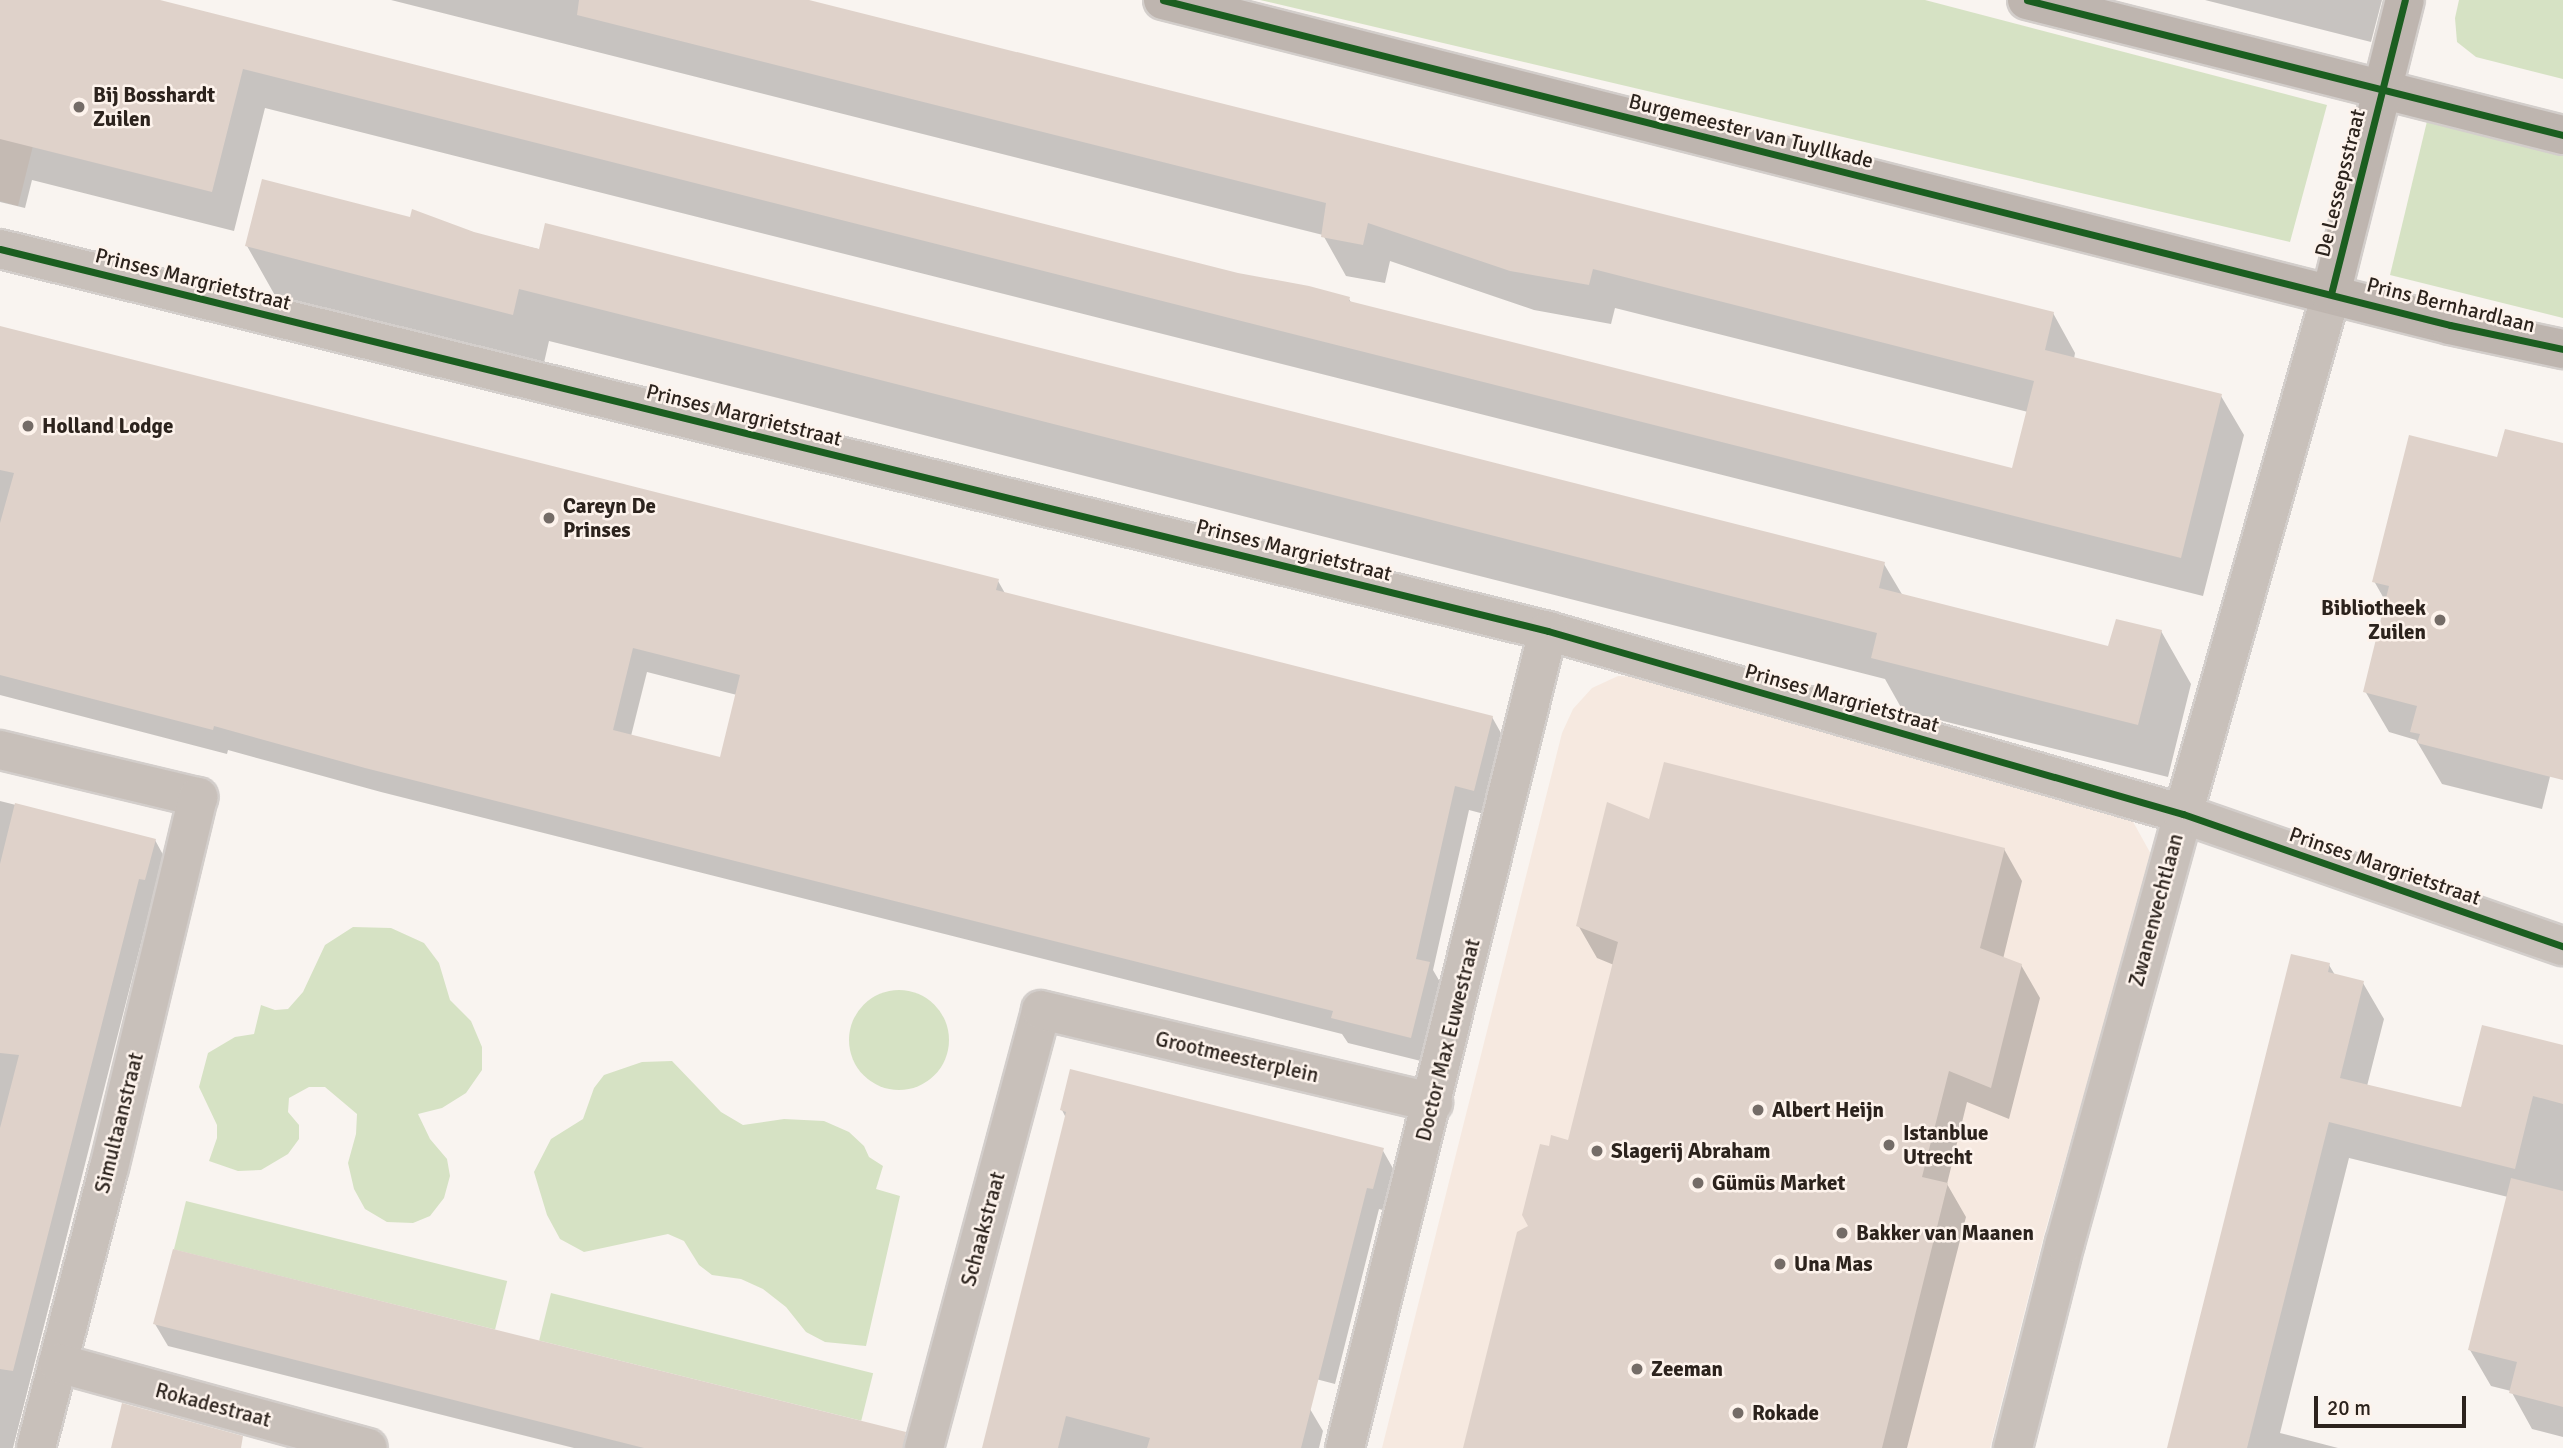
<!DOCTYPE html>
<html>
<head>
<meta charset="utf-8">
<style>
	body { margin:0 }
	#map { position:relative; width:2563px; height:1448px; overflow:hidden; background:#f9f4f0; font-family:Signika,sans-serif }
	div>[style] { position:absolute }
	.built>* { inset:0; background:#f6e9e0 }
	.green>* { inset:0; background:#d6e2c4; transform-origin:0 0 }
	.round { border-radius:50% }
	.shadow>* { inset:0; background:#0003 }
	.building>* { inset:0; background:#dfd2ca }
	.roads { filter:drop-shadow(2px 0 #d3cecb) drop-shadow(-2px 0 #d3cecb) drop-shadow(0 2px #d3cecb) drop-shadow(0 -2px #d3cecb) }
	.street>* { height:38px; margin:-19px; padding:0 19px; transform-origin:19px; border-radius:19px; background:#c8c0ba }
	.secondary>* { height:38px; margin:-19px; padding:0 19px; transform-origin:19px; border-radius:19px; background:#beb5af }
	.cycleway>* { height:7px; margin:-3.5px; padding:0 3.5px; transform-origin:3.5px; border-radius:3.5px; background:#1b5e20 }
	.dots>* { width:19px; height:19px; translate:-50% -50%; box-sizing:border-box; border:4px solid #fdf3ec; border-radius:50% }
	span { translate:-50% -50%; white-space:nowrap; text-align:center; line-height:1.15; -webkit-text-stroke:5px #fdf3ec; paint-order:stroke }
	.poi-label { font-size:21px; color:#2c231d; font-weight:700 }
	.left { translate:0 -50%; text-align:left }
	.right { translate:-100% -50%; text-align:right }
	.street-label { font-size:21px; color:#2c231d }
	.scale { position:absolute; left:2314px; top:1396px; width:152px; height:32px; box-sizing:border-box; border:4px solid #2c231d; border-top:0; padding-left:9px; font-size:21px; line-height:24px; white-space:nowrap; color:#2c231d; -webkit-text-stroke:5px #fdf3ec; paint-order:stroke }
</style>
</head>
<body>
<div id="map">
	<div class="built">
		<div style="clip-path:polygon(0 0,69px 1px,18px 206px,0 201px)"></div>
		<div style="clip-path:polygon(1618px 676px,1645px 677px,2131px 818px,2152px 856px,2044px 1235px,1990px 1448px,1382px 1448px,1562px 733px,1573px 709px,1592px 688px)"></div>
	</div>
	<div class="green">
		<div style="clip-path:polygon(1260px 0,1925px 0,2327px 105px,2290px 242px)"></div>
		<div style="clip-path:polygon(2459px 0,2563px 0,2563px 79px,2476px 57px,2457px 42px,2455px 18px)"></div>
		<div style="clip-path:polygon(2429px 113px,2563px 155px,2563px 318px,2390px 275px)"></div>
		<div style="clip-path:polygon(353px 927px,391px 928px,424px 943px,439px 963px,450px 1000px,471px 1021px,482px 1047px,482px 1070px,466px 1093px,442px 1108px,418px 1114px,430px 1139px,447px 1159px,450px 1176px,444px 1198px,430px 1216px,413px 1223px,387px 1222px,365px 1209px,354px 1189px,348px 1163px,356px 1134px,357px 1114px,325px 1087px,309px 1087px,289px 1098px,288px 1112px,299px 1125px,299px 1139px,288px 1154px,261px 1170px,238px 1171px,209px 1161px,217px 1138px,217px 1125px,199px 1087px,208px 1053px,235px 1037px,254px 1034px,261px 1005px,275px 1010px,288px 1009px,303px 992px,325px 945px)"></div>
		<div class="round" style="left:849px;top:990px;width:100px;height:100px"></div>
		<div style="clip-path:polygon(672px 1061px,721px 1112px,743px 1125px,784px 1119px,824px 1121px,849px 1132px,864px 1146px,869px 1157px,883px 1166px,876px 1189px,900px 1196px,866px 1346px,825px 1342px,806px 1332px,786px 1307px,763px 1289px,741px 1279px,712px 1275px,699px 1265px,684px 1241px,668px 1234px,584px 1252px,560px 1239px,547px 1215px,534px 1172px,551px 1139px,583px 1119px,594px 1088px,604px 1075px,642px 1062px)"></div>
		<div style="left:186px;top:1201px;width:331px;height:50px;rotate:14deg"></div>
		<div style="left:551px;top:1293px;width:332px;height:49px;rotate:14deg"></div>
	</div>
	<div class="shadow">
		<div style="clip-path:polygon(0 0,154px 0,1237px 275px,1349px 299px,1352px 304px,2014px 471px,2028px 412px,1615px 308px,1611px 324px,1534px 310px,1390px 261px,1385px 283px,1346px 276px,1323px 235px,391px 0,805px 0,2053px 313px,2075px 353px,2074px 359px,2221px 396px,2244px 435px,2203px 596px,265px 108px,234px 231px,32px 180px,25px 208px,0 202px)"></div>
		<div style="clip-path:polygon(2205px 0,2382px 0,2371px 42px)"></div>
		<div style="clip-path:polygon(474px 234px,1884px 564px,1903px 596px,2109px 648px,2161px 631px,2191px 684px,2168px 777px,1903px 711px,1885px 679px,782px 399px,549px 341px,543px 367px,277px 299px,247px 246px)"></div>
		<div style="clip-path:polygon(evenodd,0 328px,998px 581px,1006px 595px,1492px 717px,1506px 742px,1488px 815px,1469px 810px,1433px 970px,1444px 989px,1425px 1062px,1348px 1043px,1342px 1034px,381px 792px,228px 750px,227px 754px,0 695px,0 328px,647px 672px,737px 695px,721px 759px,631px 736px,647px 672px)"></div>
		<div style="clip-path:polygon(2563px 445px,2563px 724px,2542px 809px,2442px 784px,2416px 740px,2389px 732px,2365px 691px,2387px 604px,2374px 581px,2498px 459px)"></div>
		<div style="clip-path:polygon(0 801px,155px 840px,167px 862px,158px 902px,152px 900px,13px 1448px,0 1448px)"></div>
		<div style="clip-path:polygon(1650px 821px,2004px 849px,2022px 881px,2003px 959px,2021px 965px,2040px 998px,2009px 1119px,1967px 1102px,1947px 1184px,1966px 1217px,1907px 1448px,1465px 1448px,1530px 1227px,1550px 1148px,1569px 1142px,1614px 965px,1597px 958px,1578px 925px)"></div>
		<div style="clip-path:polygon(2329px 965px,2335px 975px,2363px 983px,2384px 1019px,2367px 1086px,2462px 1109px,2563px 1047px,2563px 1437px,2532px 1429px,2511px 1391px,2491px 1386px,2470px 1350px,2508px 1197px,2349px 1158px,2280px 1433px,2338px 1448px,2168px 1448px)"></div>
		<div style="clip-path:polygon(1062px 1110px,1382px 1149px,1395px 1172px,1386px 1211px,1379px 1209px,1335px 1384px,1212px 1352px,1310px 1409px,1323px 1431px,1319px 1448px,983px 1448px,1066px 1118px)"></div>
		<div style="clip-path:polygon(155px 1324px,871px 1448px,574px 1448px,168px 1346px)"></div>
	</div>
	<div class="building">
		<div style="clip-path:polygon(0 0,160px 0,1238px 273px,1309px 286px,1350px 297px,1349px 301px,2012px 468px,2034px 381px,1593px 269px,1589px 285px,1510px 271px,1368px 223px,1363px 245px,1321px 237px,1326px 203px,577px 15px,579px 0,809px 0,2054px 312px,2045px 350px,2222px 394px,2181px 558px,243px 69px,212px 192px,0 139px)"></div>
		<div style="clip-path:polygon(262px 179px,410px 217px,412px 209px,474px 232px,539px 249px,545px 223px,1354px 427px,1885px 562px,1879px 588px,2108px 646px,2116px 619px,2162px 630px,2138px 725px,1871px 658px,1877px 633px,750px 347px,519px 289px,513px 315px,245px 246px)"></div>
		<div style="clip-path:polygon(evenodd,0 326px,999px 579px,996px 590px,1493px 716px,1474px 791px,1455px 786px,1416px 959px,1430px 962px,1411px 1038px,1331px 1018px,1333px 1011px,365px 768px,214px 726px,213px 730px,0 675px,0 523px,14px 473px,0 470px,0 326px,633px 648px,740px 675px,720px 757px,613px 730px,633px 648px)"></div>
		<div style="clip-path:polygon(2505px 429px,2563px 443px,2563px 780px,2417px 743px,2420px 734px,2410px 732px,2417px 706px,2363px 692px,2389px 586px,2372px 582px,2409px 435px,2497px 457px)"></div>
		<div style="clip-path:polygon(1664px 762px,2005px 848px,1980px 948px,2022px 964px,1991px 1088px,1949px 1071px,1922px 1177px,1948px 1183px,1882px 1448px,1463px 1448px,1517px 1232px,1528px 1226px,1522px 1215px,1540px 1144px,1549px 1146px,1551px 1135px,1568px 1140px,1618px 942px,1576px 926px,1607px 802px,1649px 819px)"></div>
		<div style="clip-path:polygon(15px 803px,156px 839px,145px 880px,139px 879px,13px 1371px,0 1369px,0 1128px,19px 1055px,0 1053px,0 864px)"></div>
		<div style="clip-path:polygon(2291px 954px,2330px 963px,2328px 972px,2364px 981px,2340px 1078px,2461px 1107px,2482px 1025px,2563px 1045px,2563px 1104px,2533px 1096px,2515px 1169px,2329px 1122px,2247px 1448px,2167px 1448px)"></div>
		<div style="clip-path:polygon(1070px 1069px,1384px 1148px,1373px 1189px,1367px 1188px,1301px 1448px,1147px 1448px,1150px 1438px,1066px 1416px,1058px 1448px,982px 1448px,1066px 1112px,1060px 1110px)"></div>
		<div style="clip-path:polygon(2511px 1178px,2563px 1191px,2563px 1407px,2509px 1393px,2517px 1362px,2468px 1350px)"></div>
		<div style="clip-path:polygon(173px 1249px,906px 1432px,903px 1448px,644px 1448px,153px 1324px)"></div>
		<div style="clip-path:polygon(122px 1403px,243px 1436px,241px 1448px,111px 1448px)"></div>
	</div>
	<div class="roads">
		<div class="street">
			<div style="left:0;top:249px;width:1594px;rotate:13.86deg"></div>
			<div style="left:1548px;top:631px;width:661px;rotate:16.08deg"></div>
			<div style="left:2183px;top:814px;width:402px;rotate:19.2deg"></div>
			<div style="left:0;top:750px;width:204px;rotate:13.4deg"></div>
			<div style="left:198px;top:797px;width:381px;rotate:103.5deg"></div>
			<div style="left:109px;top:1167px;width:290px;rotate:104.6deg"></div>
			<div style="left:58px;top:1363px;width:321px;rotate:15.3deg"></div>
			<div style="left:924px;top:1448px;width:453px;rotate:-75deg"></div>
			<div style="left:1041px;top:1010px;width:403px;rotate:13.3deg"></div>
			<div style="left:1345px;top:1448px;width:842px;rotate:-76.05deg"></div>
			<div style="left:2013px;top:1448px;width:211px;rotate:-75.8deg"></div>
			<div style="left:2065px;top:1243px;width:445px;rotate:-74.6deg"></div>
			<div style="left:2183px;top:814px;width:541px;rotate:-74.11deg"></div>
		</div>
		<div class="secondary">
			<div style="left:1163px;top:0;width:1327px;rotate:14.17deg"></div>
			<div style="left:2450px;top:325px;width:116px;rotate:12deg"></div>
			<div style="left:2027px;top:0;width:553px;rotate:14.14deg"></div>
			<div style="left:2331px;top:294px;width:303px;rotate:-75.9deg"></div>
		</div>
	</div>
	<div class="cycleway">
		<div style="left:1163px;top:0;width:1327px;rotate:14.17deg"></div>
		<div style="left:2450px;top:325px;width:116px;rotate:12deg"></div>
		<div style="left:2027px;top:0;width:553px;rotate:14.14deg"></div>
		<div style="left:0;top:249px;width:1594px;rotate:13.86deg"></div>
		<div style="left:1548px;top:631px;width:661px;rotate:16.08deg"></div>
		<div style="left:2183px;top:814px;width:402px;rotate:19.2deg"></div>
		<div style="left:2331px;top:294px;width:303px;rotate:-75.9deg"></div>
	</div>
	<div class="dots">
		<div style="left:79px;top:107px;background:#746c67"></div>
		<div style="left:28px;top:426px;background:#746c67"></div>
		<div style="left:549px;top:518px;background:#746c67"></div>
		<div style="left:2440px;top:620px;background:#746c67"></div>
		<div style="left:1758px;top:1110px;background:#746c67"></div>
		<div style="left:1889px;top:1145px;background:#746c67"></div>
		<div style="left:1597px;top:1151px;background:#746c67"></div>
		<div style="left:1698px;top:1183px;background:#746c67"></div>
		<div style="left:1842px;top:1233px;background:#746c67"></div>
		<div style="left:1780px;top:1264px;background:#746c67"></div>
		<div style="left:1637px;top:1369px;background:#746c67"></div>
		<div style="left:1738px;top:1413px;background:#746c67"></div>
	</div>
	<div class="poi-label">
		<span class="left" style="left:93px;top:107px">Bij Bosshardt<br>Zuilen</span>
		<span class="left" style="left:42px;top:426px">Holland Lodge</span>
		<span class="left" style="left:563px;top:518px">Careyn De<br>Prinses</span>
		<span class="right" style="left:2426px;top:620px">Bibliotheek<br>Zuilen</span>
		<span class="left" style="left:1772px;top:1110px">Albert Heijn</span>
		<span class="left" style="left:1903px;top:1145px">Istanblue<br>Utrecht</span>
		<span class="left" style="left:1611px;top:1151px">Slagerij Abraham</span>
		<span class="left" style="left:1712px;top:1183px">Gümüs Market</span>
		<span class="left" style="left:1856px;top:1233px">Bakker van Maanen</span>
		<span class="left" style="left:1794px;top:1264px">Una Mas</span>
		<span class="left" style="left:1651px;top:1369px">Zeeman</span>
		<span class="left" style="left:1752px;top:1413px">Rokade</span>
	</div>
	<div class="street-label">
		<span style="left:1751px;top:131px;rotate:14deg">Burgemeester van Tuyllkade</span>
		<span style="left:2340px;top:183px;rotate:-76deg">De Lessepsstraat</span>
		<span style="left:193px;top:279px;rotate:14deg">Prinses Margrietstraat</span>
		<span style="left:2451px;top:305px;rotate:14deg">Prins Bernhardlaan</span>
		<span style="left:744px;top:415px;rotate:14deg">Prinses Margrietstraat</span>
		<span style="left:1294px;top:550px;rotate:14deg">Prinses Margrietstraat</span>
		<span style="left:1842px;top:698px;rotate:16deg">Prinses Margrietstraat</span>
		<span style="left:2385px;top:866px;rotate:19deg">Prinses Margrietstraat</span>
		<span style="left:2156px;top:910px;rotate:-75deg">Zwanenvechtlaan</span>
		<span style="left:1448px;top:1040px;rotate:-76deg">Doctor Max Euwestraat</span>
		<span style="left:1237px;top:1057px;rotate:13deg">Grootmeesterplein</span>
		<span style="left:119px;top:1123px;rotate:-76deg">Simultaanstraat</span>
		<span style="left:983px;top:1229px;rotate:-75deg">Schaakstraat</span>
		<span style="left:213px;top:1405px;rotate:15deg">Rokadestraat</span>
	</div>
	<div class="scale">20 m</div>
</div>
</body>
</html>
